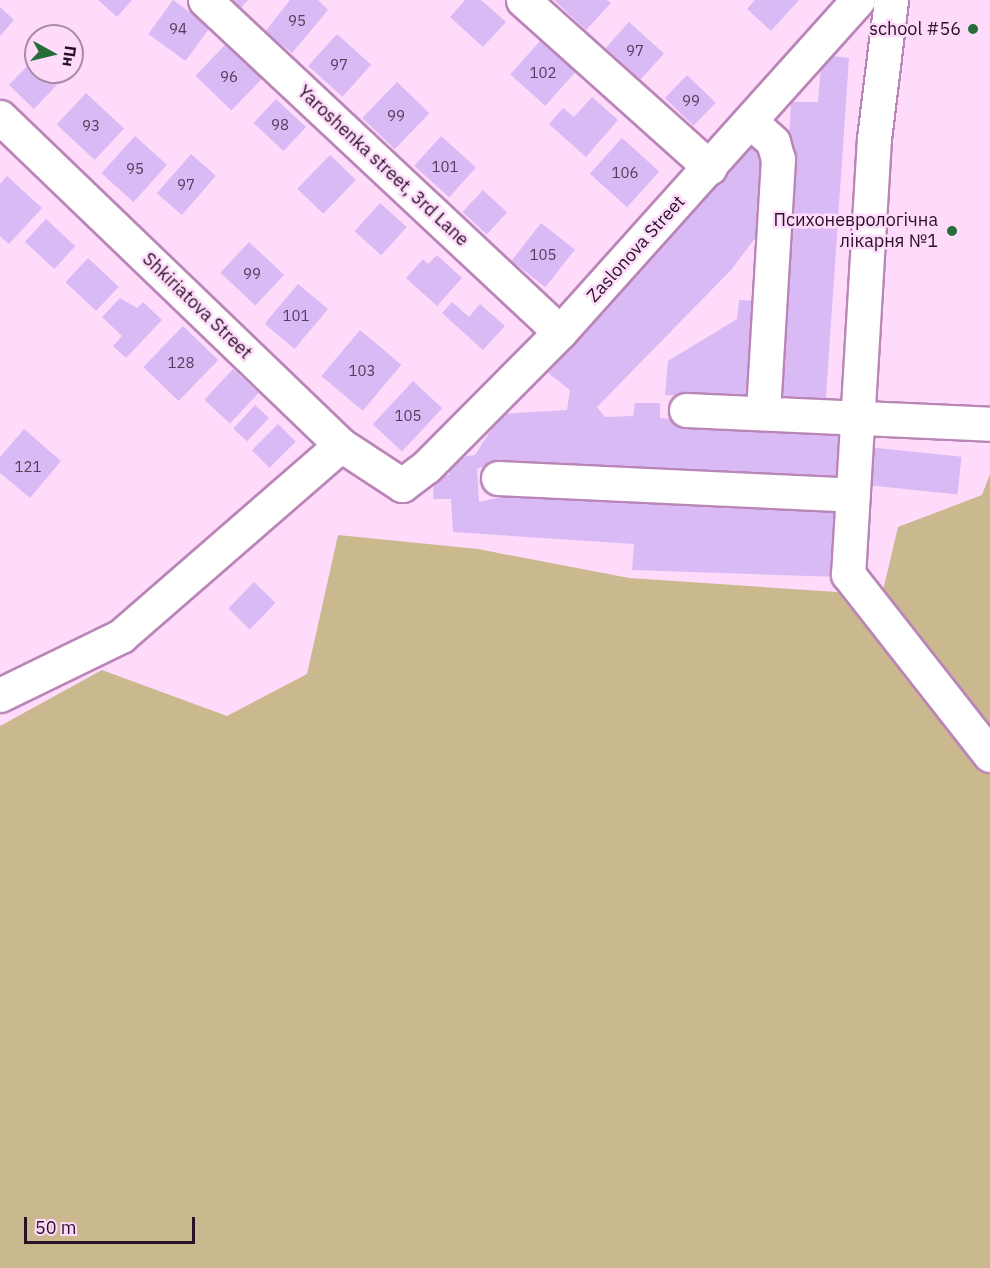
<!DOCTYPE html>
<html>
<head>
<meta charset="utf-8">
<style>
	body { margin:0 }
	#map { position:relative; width:990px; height:1268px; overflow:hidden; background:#fedbfb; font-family:"IBM Plex Sans",sans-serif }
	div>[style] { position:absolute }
	.green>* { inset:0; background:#cab98e }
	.building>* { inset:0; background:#d9baf5; transform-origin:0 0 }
	.roads { filter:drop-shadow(2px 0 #ba85b7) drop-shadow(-2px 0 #ba85b7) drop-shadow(0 2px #ba85b7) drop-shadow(0 -2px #ba85b7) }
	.minor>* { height:33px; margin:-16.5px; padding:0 16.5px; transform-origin:16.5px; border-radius:16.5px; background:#fff }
	.dots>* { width:16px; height:16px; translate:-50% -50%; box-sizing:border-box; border:3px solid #fedbfb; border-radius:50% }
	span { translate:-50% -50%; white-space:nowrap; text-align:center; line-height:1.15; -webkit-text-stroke:5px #fedbfb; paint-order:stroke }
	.number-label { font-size:15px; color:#543c5a }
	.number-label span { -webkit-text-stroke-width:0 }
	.poi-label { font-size:18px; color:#271226 }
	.right { translate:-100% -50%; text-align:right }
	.street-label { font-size:18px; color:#271226 }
	.north { position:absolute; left:24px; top:24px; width:60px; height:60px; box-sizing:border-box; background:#fedbfb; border:2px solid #a88ba6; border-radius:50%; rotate:98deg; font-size:16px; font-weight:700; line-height:24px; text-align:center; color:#271226 }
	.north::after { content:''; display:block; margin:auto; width:21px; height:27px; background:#276d38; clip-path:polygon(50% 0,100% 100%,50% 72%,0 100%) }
	.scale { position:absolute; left:24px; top:1217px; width:171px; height:27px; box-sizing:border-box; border:3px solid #271226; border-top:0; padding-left:8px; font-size:18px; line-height:21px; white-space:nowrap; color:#271226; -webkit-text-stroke:4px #fedbfb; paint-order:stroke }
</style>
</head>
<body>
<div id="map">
	<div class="green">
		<div style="clip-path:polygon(990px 474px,990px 1268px,0 1268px,0 726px,102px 670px,227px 716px,307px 674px,338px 535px,478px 549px,629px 578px,882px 595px,898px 527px,982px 495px)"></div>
	</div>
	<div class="building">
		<div style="clip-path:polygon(98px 0,132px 0,117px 17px)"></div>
		<div style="left:173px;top:0;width:46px;height:42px;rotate:36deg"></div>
		<div style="clip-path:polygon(232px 0,248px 0,241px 8px)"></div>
		<div style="clip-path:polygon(290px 0,318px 0,328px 10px,292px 53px,265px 32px)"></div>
		<div style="clip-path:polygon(465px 0,481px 0,506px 22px,483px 47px,450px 17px)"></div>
		<div style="clip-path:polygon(554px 0,607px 0,611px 3px,586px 30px)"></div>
		<div style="clip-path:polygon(755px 0,799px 0,771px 31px,747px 9px)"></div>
		<div style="clip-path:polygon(0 7px,14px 20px,0 36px)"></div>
		<div style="left:629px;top:22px;width:47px;height:35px;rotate:42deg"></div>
		<div style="left:337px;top:34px;width:46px;height:43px;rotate:42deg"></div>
		<div style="left:541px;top:40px;width:47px;height:46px;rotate:42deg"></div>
		<div style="left:226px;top:44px;width:50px;height:44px;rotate:44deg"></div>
		<div style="clip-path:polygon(832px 56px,849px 58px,825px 411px,776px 409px,791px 102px,818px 102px,821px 65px)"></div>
		<div style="clip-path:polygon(36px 57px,36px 72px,67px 74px,34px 109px,9px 85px)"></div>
		<div style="left:687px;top:75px;width:40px;height:32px;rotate:44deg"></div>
		<div style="left:397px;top:82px;width:45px;height:50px;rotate:44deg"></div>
		<div style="left:86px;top:93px;width:52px;height:43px;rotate:43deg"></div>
		<div style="clip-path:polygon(592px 97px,618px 120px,586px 157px,549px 124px,563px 108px,574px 117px)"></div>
		<div style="left:276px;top:99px;width:41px;height:33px;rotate:43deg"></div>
		<div style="left:135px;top:136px;width:43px;height:50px;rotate:42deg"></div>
		<div style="left:441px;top:136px;width:47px;height:40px;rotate:42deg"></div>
		<div style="left:622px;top:138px;width:50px;height:48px;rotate:42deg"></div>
		<div style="clip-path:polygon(755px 141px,769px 152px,765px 175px,758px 184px,767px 194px,756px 209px,769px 220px,731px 270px,597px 407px,605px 417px,633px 416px,635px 403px,660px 403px,660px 418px,847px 434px,846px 484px,493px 463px,477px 469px,479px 502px,515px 494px,841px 512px,840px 577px,632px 570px,634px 544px,453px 532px,451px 499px,433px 499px,434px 475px,449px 475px,452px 458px,475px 455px,501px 414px,567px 410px,570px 390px,548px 373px)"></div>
		<div style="left:191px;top:154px;width:33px;height:52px;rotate:41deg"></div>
		<div style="left:330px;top:155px;width:36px;height:47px;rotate:44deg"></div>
		<div style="clip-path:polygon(7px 176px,42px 208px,9px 244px,0 236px,0 184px)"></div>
		<div style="left:483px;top:190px;width:33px;height:30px;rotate:43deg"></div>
		<div style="left:380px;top:203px;width:36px;height:38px;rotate:42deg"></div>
		<div style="left:46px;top:219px;width:40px;height:31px;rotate:43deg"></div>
		<div style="left:541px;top:223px;width:43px;height:48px;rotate:38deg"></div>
		<div style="left:249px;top:242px;width:48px;height:42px;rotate:43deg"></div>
		<div style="clip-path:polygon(437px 255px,462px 278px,437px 306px,406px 278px,423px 259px,428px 264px)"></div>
		<div style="left:88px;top:258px;width:42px;height:33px;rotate:43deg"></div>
		<div style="left:298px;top:284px;width:39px;height:52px;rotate:40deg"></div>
		<div style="clip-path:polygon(120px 298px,137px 308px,143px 302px,162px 320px,126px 358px,113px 346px,122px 336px,102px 317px)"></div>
		<div style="clip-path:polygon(739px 300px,758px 301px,753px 397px,665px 395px,668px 361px,737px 319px)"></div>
		<div style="clip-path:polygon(452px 302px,469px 317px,480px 304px,505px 326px,483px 350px,442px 313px)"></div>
		<div style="left:183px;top:326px;width:49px;height:57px;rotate:44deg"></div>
		<div style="left:360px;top:330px;width:54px;height:60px;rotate:40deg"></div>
		<div style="left:233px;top:369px;width:35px;height:42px;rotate:43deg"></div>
		<div style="left:413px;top:381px;width:40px;height:59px;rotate:43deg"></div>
		<div style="left:255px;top:405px;width:19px;height:32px;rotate:43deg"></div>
		<div style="left:278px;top:424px;width:25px;height:37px;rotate:45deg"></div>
		<div style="clip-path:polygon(24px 429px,61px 461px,30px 498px,0 473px,0 457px)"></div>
		<div style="left:868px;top:447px;width:94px;height:38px;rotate:6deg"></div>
		<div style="left:254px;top:582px;width:30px;height:37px;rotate:44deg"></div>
	</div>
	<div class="roads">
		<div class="minor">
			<div style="left:205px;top:0;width:486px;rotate:43.1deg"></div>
			<div style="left:523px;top:0;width:251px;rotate:41.9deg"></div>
			<div style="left:891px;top:0;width:139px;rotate:97deg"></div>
			<div style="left:874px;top:138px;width:437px;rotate:93.4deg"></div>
			<div style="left:848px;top:574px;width:230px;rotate:51.9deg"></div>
			<div style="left:0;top:117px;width:473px;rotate:43.9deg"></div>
			<div style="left:341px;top:445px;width:73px;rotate:33.3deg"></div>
			<div style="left:402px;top:485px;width:30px;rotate:-37deg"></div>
			<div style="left:426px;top:467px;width:190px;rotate:-45.2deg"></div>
			<div style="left:560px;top:332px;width:446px;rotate:-48.1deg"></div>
			<div style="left:751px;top:122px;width:30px;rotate:42deg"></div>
			<div style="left:773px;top:142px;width:18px;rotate:74deg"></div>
			<div style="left:778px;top:159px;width:254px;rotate:93.4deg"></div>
			<div style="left:686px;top:410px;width:304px;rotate:2.6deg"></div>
			<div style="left:498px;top:478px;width:355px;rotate:2.7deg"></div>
			<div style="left:0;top:695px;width:135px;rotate:-26deg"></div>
			<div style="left:121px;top:636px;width:291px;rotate:-41deg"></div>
		</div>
	</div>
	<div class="dots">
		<div style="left:973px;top:29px;background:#276d38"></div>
		<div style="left:952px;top:231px;background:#276d38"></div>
	</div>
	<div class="number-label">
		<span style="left:297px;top:21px">95</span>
		<span style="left:178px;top:29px">94</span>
		<span style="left:635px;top:51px">97</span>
		<span style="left:339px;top:65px">97</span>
		<span style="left:543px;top:73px">102</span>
		<span style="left:229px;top:77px">96</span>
		<span style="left:691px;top:101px">99</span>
		<span style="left:396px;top:116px">99</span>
		<span style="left:280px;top:125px">98</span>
		<span style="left:91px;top:126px">93</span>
		<span style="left:445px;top:167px">101</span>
		<span style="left:135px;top:169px">95</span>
		<span style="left:625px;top:173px">106</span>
		<span style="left:186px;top:185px">97</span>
		<span style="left:543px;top:255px">105</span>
		<span style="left:252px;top:274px">99</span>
		<span style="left:296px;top:316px">101</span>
		<span style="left:181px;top:363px">128</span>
		<span style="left:362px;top:371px">103</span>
		<span style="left:408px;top:416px">105</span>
		<span style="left:28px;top:467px">121</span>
	</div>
	<div class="poi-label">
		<span class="right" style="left:961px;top:29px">school #56</span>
		<span class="right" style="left:938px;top:231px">Психоневрологічна<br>лікарня №1</span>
	</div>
	<div class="street-label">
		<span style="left:383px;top:166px;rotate:43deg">Yaroshenka street, 3rd Lane</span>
		<span style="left:636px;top:249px;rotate:-48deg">Zaslonova Street</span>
		<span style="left:197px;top:306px;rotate:44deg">Shkiriatova Street</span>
	</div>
	<div class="north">Пн</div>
	<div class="scale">50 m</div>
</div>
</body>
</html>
